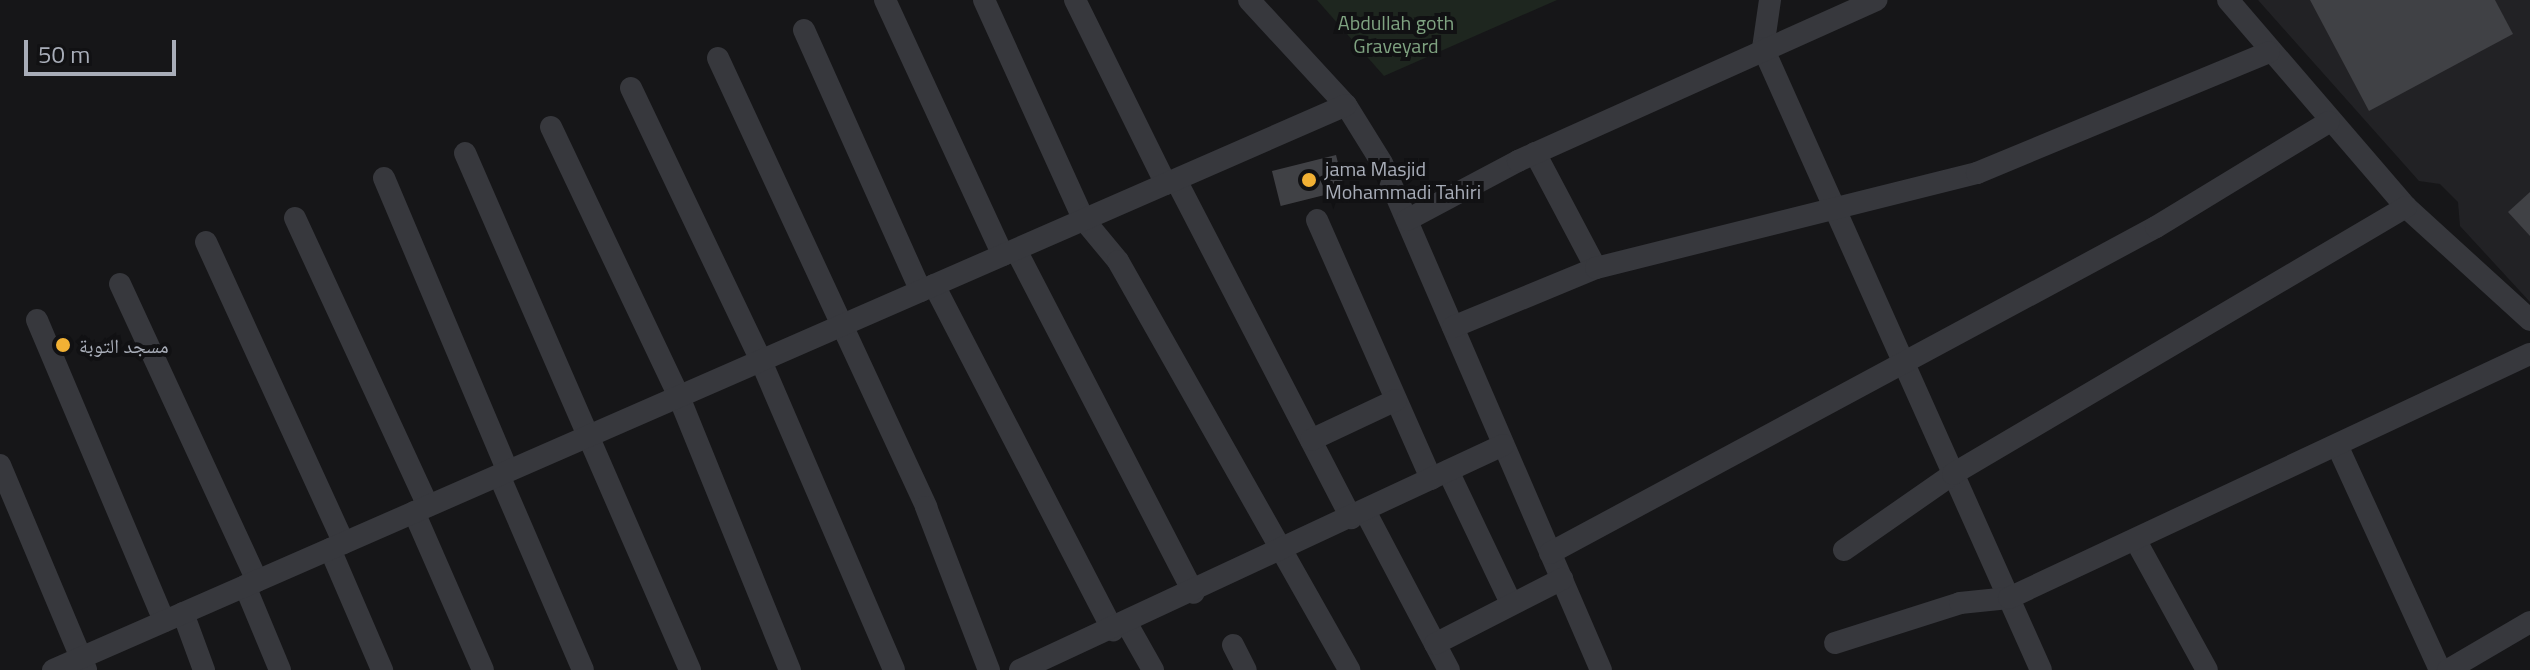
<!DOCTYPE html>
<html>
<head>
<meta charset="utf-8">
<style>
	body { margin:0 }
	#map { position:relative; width:2530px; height:670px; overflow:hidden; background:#161618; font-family:"Titillium Web","Noto Naskh Arabic",sans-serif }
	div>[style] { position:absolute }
	.built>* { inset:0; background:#222225 }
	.green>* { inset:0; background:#1e261f }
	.building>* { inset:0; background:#404145; transform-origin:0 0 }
	.minor>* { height:22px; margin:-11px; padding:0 11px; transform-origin:11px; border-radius:11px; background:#37383d }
	.dots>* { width:22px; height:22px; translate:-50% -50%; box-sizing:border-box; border:4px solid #111113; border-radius:50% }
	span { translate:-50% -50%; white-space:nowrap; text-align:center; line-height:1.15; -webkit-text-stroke:8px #111113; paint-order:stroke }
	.park-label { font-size:20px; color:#7fa381 }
	.poi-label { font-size:20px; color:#a8adb8 }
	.left { translate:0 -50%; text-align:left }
	.scale { position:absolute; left:24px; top:40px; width:152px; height:36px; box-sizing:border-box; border:4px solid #a8adb8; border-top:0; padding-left:10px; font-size:24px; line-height:28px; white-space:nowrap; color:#a8adb8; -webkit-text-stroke:6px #111113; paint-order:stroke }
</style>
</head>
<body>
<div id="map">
	<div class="built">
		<div style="clip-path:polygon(2258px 0,2530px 0,2530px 302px,2460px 226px,2458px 202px,2440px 184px,2419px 181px)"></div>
	</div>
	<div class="green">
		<div style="clip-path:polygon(1317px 0,1557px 0,1384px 76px)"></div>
	</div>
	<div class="building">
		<div style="clip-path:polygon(2310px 0,2495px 0,2513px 34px,2369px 111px)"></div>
		<div style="left:1336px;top:155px;width:36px;height:66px;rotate:76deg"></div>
		<div style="clip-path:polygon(2530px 192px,2530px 236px,2508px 212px)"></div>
	</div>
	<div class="minor">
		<div style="left:885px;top:0;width:281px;rotate:65.2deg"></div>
		<div style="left:984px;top:0;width:242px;rotate:65.6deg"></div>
		<div style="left:1084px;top:220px;width:53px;rotate:50.3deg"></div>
		<div style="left:1118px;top:261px;width:470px;rotate:60.5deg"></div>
		<div style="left:1075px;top:0;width:205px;rotate:63.7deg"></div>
		<div style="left:1249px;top:0;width:143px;rotate:47.3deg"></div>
		<div style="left:1346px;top:105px;width:68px;rotate:58.2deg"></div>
		<div style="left:1382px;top:163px;width:552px;rotate:66.64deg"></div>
		<div style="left:1770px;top:0;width:49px;rotate:98.3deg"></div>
		<div style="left:1763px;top:48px;width:681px;rotate:65.92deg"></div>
		<div style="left:2228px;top:0;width:273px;rotate:49.3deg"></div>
		<div style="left:2406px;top:207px;width:168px;rotate:42.3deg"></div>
		<div style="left:804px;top:30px;width:286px;rotate:65.9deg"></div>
		<div style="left:718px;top:58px;width:495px;rotate:65.1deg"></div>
		<div style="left:926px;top:507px;width:175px;rotate:68.9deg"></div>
		<div style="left:631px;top:88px;width:302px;rotate:64.5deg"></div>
		<div style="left:761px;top:361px;width:336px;rotate:66.7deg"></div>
		<div style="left:551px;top:127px;width:299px;rotate:64.6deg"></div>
		<div style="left:679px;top:397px;width:295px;rotate:67.9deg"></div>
		<div style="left:465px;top:153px;width:564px;rotate:66.48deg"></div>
		<div style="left:1535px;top:153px;width:130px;rotate:62.1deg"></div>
		<div style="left:384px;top:178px;width:318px;rotate:67.1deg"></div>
		<div style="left:1176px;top:180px;width:381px;rotate:62.6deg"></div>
		<div style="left:295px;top:218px;width:317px;rotate:65.2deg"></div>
		<div style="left:1317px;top:220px;width:283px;rotate:66.2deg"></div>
		<div style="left:1407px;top:220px;width:126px;rotate:-28deg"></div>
		<div style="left:1518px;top:161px;width:393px;rotate:-24.2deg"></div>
		<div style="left:206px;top:242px;width:331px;rotate:65.4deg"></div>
		<div style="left:1016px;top:250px;width:386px;rotate:62.6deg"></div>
		<div style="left:120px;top:284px;width:327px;rotate:65.2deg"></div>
		<div style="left:934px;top:285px;width:389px;rotate:62.6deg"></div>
		<div style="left:37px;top:320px;width:327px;rotate:67.1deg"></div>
		<div style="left:1453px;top:327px;width:155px;rotate:-22.4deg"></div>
		<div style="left:1596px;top:268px;width:393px;rotate:-14deg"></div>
		<div style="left:1977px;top:173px;width:316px;rotate:-22.5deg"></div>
		<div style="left:1311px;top:440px;width:94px;rotate:-25.2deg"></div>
		<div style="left:2337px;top:445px;width:247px;rotate:65.4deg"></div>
		<div style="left:0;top:465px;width:222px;rotate:67.2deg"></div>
		<div style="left:1448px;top:471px;width:146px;rotate:64.5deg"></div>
		<div style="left:499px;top:475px;width:212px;rotate:66.7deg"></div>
		<div style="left:1365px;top:511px;width:180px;rotate:62.2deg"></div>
		<div style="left:414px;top:512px;width:172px;rotate:66.4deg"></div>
		<div style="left:2136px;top:541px;width:147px;rotate:61.2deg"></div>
		<div style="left:330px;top:549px;width:132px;rotate:66.7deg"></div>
		<div style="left:1844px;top:550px;width:133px;rotate:-34.9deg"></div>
		<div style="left:1953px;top:474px;width:526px;rotate:-30.52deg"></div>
		<div style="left:1550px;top:553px;width:688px;rotate:-28.28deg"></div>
		<div style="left:2156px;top:227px;width:202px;rotate:-31.3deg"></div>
		<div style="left:245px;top:586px;width:91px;rotate:67.4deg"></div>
		<div style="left:183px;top:613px;width:61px;rotate:69.8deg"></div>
		<div style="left:1127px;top:624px;width:53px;rotate:60.5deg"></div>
		<div style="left:1835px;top:643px;width:131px;rotate:-17.7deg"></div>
		<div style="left:1960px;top:603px;width:49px;rotate:-5.8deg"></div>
		<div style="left:2009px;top:598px;width:575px;rotate:-25.1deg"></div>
		<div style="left:1435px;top:644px;width:143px;rotate:-27.1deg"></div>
		<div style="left:1233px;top:645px;width:28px;rotate:63deg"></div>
		<div style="left:53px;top:670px;width:1411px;rotate:-23.6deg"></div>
		<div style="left:1020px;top:670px;width:533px;rotate:-24.98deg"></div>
		<div style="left:2448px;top:670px;width:95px;rotate:-30.3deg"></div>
	</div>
	<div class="dots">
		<div style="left:1309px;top:180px;background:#f2b134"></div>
		<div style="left:63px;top:345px;background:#f2b134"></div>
	</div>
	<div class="park-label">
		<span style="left:1396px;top:34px">Abdullah goth<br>Graveyard</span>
	</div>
	<div class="poi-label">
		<span class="left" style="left:1325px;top:180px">jama Masjid<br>Mohammadi Tahiri</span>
		<span class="left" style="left:79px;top:345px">مسجد التوبة</span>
	</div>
	<div class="scale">50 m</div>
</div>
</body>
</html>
